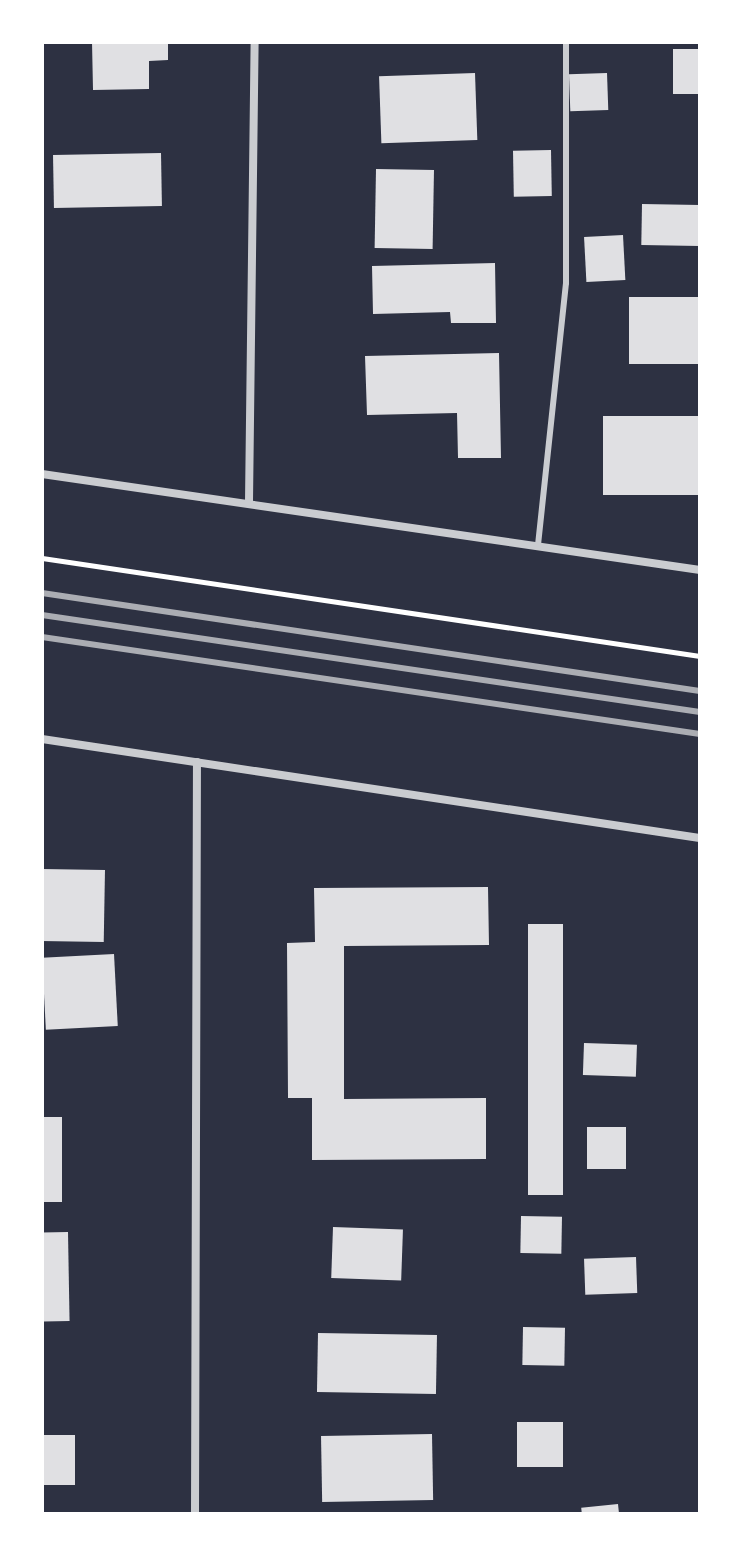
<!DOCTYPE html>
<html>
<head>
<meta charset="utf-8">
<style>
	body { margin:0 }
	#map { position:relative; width:742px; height:1556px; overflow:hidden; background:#2d3142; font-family:"Work Sans",sans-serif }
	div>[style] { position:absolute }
	.building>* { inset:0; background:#e0e0e3; transform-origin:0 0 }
	.path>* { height:5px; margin:-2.5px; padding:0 2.5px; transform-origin:2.5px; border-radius:2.5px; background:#fff }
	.service>* { height:6px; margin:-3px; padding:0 3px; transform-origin:3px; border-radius:3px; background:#caccd0 }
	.minor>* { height:8px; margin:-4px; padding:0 4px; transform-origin:4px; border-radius:4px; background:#caccd0 }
	.rail>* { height:6px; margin:-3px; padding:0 3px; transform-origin:3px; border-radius:3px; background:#abadb3 }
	span { translate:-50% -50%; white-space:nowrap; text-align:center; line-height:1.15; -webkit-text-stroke:6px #fff; paint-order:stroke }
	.frame { position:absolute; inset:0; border:44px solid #fff; pointer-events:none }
</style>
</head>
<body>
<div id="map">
	<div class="building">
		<div style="clip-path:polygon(92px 42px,168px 42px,168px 60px,149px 61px,149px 89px,93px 90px)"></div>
		<div style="left:700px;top:49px;width:45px;height:27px;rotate:90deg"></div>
		<div style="left:475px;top:73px;width:67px;height:96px;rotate:88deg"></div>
		<div style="left:607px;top:73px;width:37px;height:38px;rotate:88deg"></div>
		<div style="left:551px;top:150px;width:46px;height:38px;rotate:89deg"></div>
		<div style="left:161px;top:153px;width:53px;height:108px;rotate:89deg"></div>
		<div style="left:376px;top:169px;width:58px;height:79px;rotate:1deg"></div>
		<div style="left:642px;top:204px;width:58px;height:41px;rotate:1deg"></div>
		<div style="left:623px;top:235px;width:45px;height:39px;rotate:87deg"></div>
		<div style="clip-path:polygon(495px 263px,496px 323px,451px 323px,450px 312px,373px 314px,372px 266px)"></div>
		<div style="left:700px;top:297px;width:67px;height:71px;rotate:90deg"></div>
		<div style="clip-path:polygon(499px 353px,501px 458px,458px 458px,457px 413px,367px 415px,365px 356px)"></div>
		<div style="left:603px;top:416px;width:97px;height:79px"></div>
		<div style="left:42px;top:869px;width:63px;height:72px;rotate:1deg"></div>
		<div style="clip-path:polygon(488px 887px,489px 945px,344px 946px,344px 1099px,486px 1098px,486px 1159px,312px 1160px,312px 1098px,288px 1098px,287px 943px,315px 942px,314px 888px)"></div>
		<div style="left:528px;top:924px;width:35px;height:271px"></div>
		<div style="left:114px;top:954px;width:72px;height:72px;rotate:87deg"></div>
		<div style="left:584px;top:1043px;width:53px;height:32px;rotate:2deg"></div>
		<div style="left:42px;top:1117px;width:20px;height:85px"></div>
		<div style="left:587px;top:1127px;width:39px;height:42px"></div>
		<div style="left:521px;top:1216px;width:41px;height:37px;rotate:1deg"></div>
		<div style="left:333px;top:1227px;width:70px;height:51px;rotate:2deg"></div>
		<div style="left:68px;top:1232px;width:89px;height:26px;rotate:89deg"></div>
		<div style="left:636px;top:1257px;width:36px;height:52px;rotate:88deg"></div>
		<div style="left:523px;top:1327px;width:42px;height:38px;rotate:1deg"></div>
		<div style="left:318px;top:1333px;width:119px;height:59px;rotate:1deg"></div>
		<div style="left:517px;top:1422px;width:46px;height:45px"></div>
		<div style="left:432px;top:1434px;width:66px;height:111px;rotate:89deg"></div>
		<div style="left:42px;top:1435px;width:33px;height:50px"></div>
		<div style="left:618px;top:1504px;width:10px;height:37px;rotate:84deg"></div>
	</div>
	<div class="path">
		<div style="left:42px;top:558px;width:665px;rotate:8.47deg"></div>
	</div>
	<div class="service">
		<div style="left:538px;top:545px;width:263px;rotate:-83.9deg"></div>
		<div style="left:566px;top:283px;width:241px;rotate:-90deg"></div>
	</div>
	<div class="minor">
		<div style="left:42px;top:474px;width:665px;rotate:8.3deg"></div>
		<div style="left:249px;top:502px;width:460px;rotate:-89.3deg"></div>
		<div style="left:42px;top:739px;width:665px;rotate:8.56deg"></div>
		<div style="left:195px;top:1514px;width:752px;rotate:-89.85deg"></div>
	</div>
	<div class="rail">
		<div style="left:42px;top:593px;width:665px;rotate:8.47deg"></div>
		<div style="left:42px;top:615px;width:665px;rotate:8.39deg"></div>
		<div style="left:42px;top:637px;width:665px;rotate:8.39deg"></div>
	</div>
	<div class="frame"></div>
</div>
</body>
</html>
